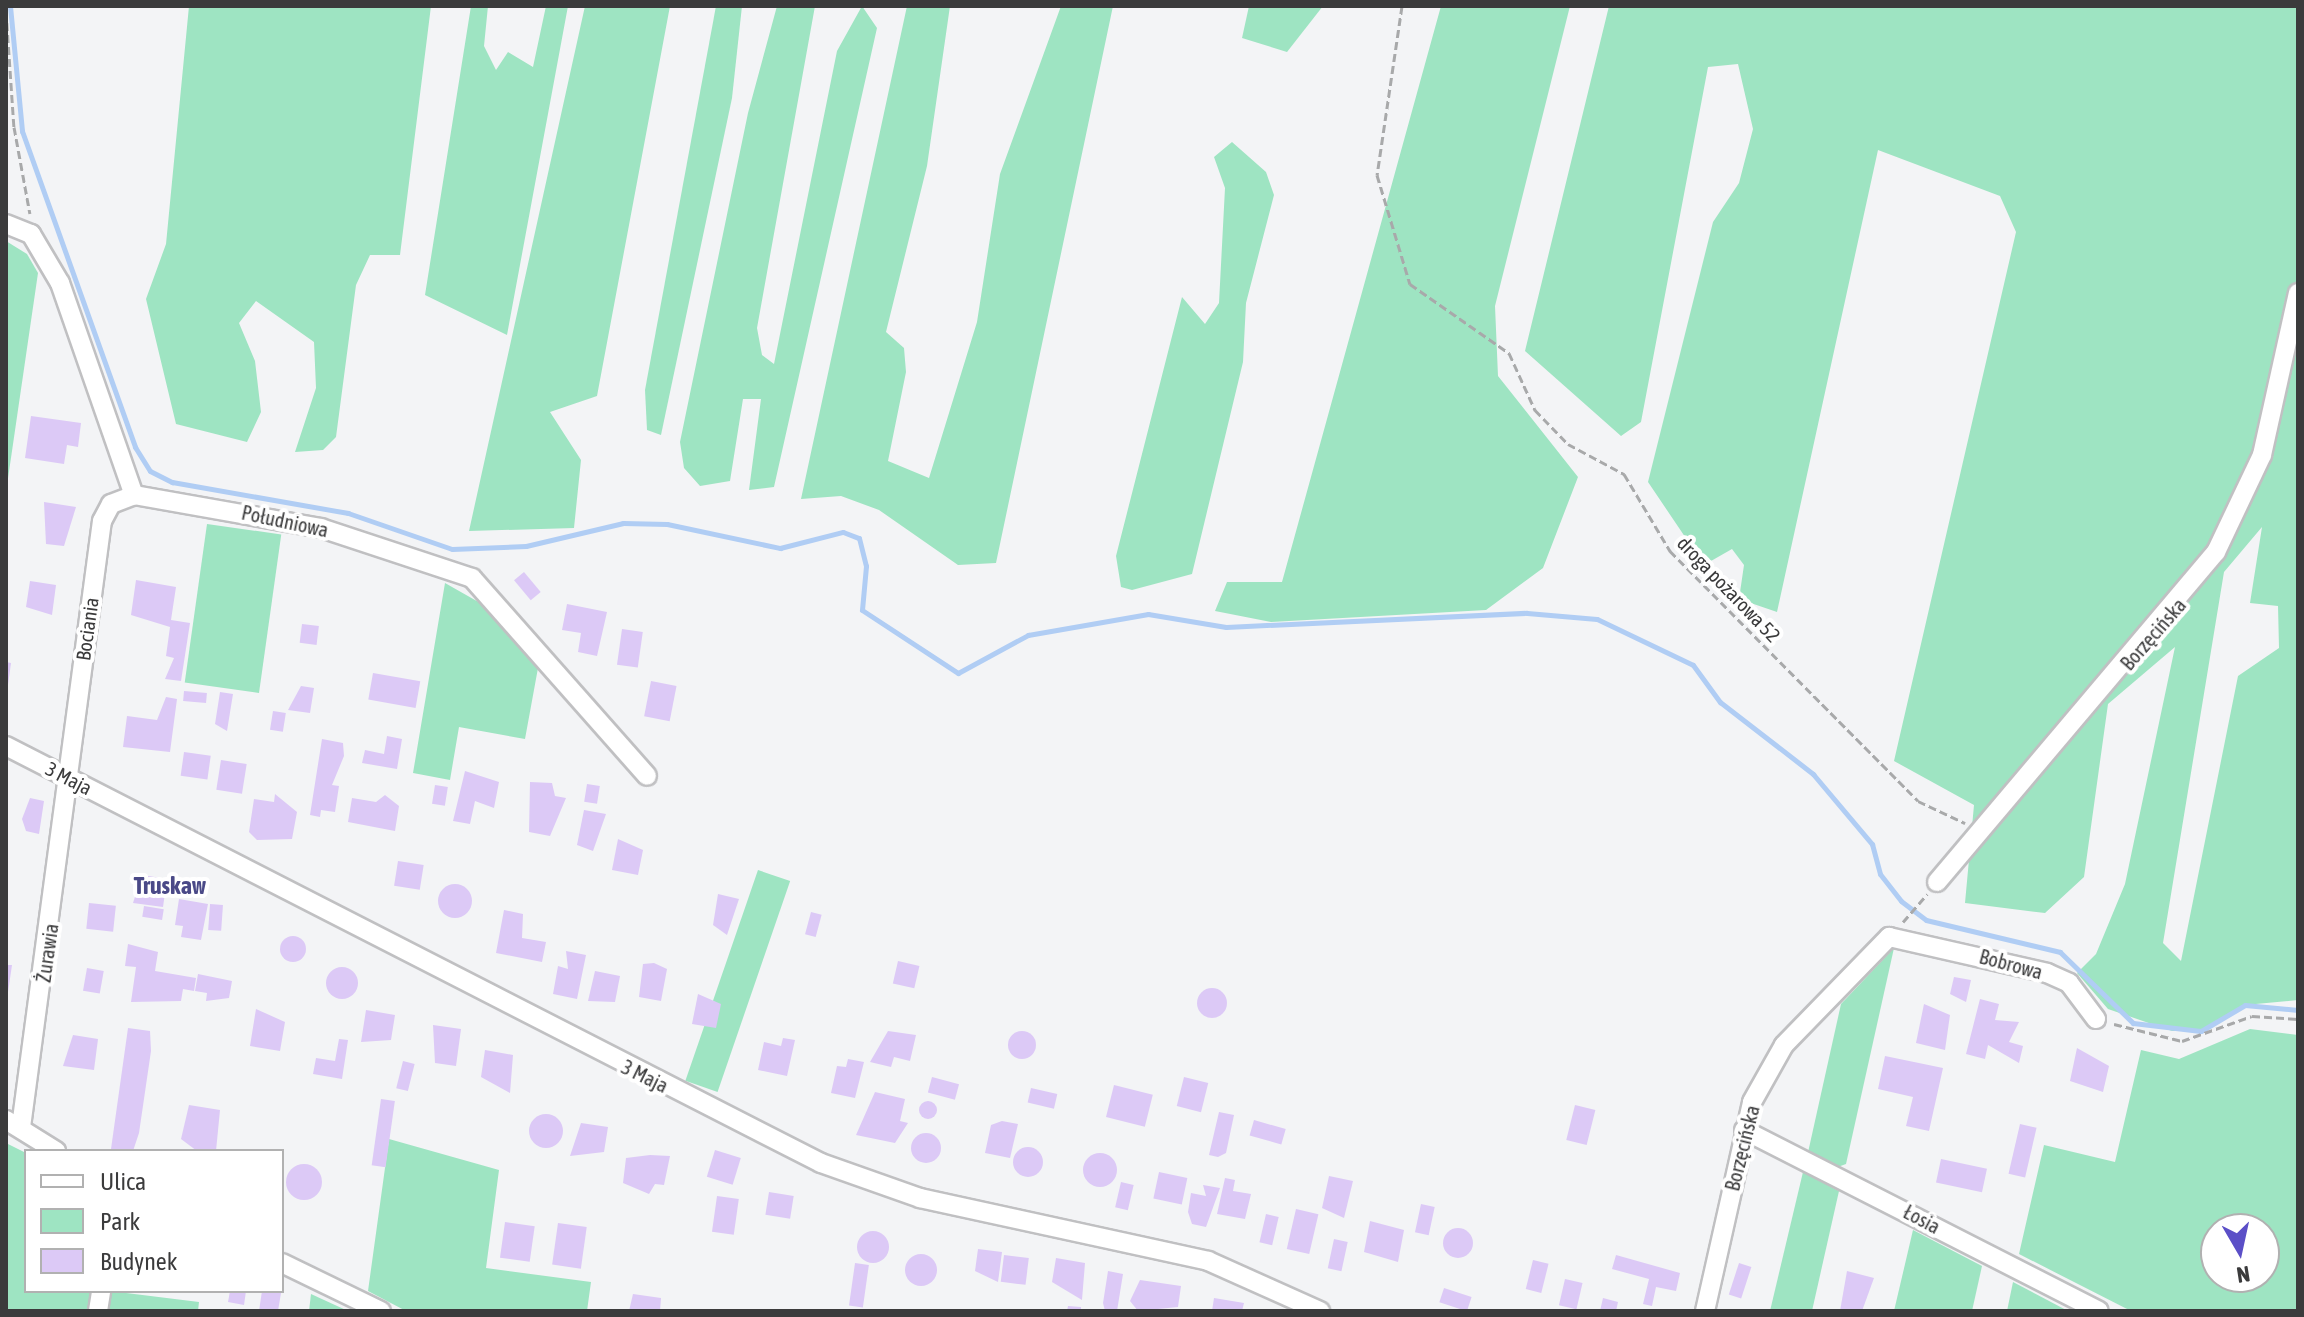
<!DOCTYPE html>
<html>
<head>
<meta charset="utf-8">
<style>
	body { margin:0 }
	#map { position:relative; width:2304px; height:1317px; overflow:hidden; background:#f3f4f6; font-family:"Asap Condensed",sans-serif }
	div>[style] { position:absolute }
	.green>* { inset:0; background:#9ee4c2; transform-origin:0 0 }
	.stream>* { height:5px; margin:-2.5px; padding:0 2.5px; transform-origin:2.5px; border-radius:2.5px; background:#b0cdf4 }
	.building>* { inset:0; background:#dcc9f6; transform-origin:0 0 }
	.round { border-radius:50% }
	.path>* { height:3px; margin-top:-1.5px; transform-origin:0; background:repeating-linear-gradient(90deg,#a8a9aa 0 8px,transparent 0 12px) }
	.roads { filter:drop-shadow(2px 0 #c0c0c2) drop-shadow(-2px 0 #c0c0c2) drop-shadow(0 2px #c0c0c2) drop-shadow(0 -2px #c0c0c2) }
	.minor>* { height:18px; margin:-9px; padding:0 9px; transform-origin:9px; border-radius:9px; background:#fff }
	span { translate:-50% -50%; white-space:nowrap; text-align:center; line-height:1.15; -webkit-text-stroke:8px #fff; paint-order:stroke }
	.street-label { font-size:20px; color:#3b3b3c }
	.quarter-label { font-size:24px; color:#4a4987; font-weight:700 }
	.frame { position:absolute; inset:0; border:8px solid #3b3b3c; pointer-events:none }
	.legend { position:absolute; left:24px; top:1149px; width:260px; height:144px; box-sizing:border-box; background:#fff; border:2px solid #b1b1b1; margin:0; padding:10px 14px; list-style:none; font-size:24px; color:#3b3b3c }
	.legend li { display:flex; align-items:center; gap:16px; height:40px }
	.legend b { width:40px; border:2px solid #b1b1b1 }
	.north { position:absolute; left:2200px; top:1213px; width:80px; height:80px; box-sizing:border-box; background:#fff; border:2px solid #b1b1b1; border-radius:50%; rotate:171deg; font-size:22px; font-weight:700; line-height:32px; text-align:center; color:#3b3b3c }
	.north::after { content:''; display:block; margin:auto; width:28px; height:36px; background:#5b4fc7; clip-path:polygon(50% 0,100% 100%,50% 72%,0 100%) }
</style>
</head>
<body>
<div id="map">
	<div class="green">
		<div style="clip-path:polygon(189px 6px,431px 6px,400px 255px,370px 255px,356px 285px,336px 437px,323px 450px,295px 452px,316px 388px,314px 342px,256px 301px,239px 323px,255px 361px,261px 412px,247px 442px,176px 424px,146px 299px,166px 244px)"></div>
		<div style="clip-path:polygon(471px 6px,488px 6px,484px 46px,496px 70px,508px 52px,533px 67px,546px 6px,568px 6px,507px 335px,425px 295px)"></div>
		<div style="clip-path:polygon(585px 6px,670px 6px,597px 396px,550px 412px,581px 460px,574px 528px,469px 531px)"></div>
		<div style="clip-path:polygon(716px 6px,742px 6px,732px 98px,661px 435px,647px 430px,645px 390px)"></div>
		<div style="clip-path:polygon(777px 6px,815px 6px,757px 328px,762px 355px,774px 364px,837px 51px,862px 6px,877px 28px,774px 487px,749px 490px,761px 399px,743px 399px,730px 481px,700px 486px,684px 468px,680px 442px,748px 113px)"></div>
		<div style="clip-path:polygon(907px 6px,950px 6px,927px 166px,886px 332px,904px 348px,906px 372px,888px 461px,929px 478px,977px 322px,1000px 174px,1061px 6px,1113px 6px,996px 563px,958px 565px,879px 510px,841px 496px,801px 499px)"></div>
		<div style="clip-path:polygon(1249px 6px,1323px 6px,1287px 52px,1242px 38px)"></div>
		<div style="clip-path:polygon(1441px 6px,1570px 6px,1495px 306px,1498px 376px,1578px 477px,1543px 568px,1486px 610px,1271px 622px,1215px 611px,1227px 582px,1282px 582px)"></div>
		<div style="clip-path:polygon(evenodd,1609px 6px,2298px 6px,2298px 1000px,2245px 1005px,2201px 1031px,2172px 1031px,2108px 1009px,2077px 973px,2096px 954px,2125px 884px,2175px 647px,2108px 704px,2084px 877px,2045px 913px,1965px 903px,1974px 805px,1894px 761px,2016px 232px,2000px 196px,1878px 150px,1777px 612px,1739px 599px,1744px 565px,1732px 549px,1704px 565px,1648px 482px,1713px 222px,1739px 183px,1753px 129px,1738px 64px,1708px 67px,1641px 422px,1621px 436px,1525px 351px,1609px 6px,2262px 527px,2250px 603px,2278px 606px,2279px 648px,2238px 676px,2181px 961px,2163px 943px,2224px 572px,2262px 527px)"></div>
		<div style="clip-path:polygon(1232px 142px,1266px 172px,1274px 195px,1246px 303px,1243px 362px,1192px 574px,1132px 590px,1121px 587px,1116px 556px,1182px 297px,1205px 324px,1219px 303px,1225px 188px,1214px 157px)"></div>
		<div style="clip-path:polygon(6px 241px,27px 254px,38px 273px,6px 492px)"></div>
		<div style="left:207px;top:524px;width:75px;height:160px;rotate:8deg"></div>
		<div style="clip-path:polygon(445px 583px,482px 604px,538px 668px,525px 739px,459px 727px,450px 780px,413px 773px)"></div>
		<div style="left:758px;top:870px;width:34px;height:223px;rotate:19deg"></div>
		<div style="clip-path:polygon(1894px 948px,1846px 1164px,1835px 1168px,1807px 1157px,1841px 1004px)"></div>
		<div style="clip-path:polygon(evenodd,2250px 1029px,2298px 1035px,2298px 1311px,2131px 1311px,2019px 1254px,2044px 1145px,2115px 1162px,2141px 1050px,2179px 1059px,2250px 1029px,2216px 1229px,2264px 1229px,2264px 1277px,2216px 1277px,2216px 1229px)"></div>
		<div style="clip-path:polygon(389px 1139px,499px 1170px,486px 1268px,591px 1282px,587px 1311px,406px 1311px,368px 1291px)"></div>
		<div style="clip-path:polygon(6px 1143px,26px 1153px,26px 1291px,94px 1291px,91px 1311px,6px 1311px)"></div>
		<div style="clip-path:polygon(1803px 1172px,1839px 1191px,1812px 1311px,1770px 1311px)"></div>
		<div style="clip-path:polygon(1913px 1230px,1982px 1266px,1972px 1311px,1894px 1311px)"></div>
		<div style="clip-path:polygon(2013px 1282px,2068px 1311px,2007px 1311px)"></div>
		<div style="clip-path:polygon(110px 1291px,199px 1302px,198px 1311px,107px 1311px)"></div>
		<div style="clip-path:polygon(311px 1294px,348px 1311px,309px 1311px)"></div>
	</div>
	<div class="stream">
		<div style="left:10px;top:6px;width:126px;rotate:84.5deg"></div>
		<div style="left:22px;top:131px;width:336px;rotate:70.3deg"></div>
		<div style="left:135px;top:447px;width:28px;rotate:58deg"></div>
		<div style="left:150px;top:471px;width:25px;rotate:27deg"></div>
		<div style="left:172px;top:482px;width:179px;rotate:10deg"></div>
		<div style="left:348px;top:513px;width:110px;rotate:19.1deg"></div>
		<div style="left:452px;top:549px;width:74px;rotate:-2.3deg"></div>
		<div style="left:526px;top:546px;width:100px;rotate:-13.3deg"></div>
		<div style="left:623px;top:523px;width:44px;rotate:1.3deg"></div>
		<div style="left:667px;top:524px;width:116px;rotate:12deg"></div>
		<div style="left:780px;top:548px;width:65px;rotate:-14.3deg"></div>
		<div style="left:843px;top:532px;width:17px;rotate:21deg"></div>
		<div style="left:859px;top:538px;width:29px;rotate:76deg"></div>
		<div style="left:866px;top:566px;width:44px;rotate:95.2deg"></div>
		<div style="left:862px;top:610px;width:115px;rotate:33.3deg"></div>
		<div style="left:958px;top:673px;width:80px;rotate:-28.5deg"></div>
		<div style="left:1028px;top:635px;width:122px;rotate:-9.9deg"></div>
		<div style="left:1148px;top:614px;width:79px;rotate:9.5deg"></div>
		<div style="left:1226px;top:627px;width:301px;rotate:-2.7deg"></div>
		<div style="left:1527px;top:613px;width:70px;rotate:4.9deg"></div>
		<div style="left:1597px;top:619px;width:106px;rotate:25.6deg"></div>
		<div style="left:1693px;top:665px;width:46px;rotate:53.9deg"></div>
		<div style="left:1720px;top:702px;width:118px;rotate:37.7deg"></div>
		<div style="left:1813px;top:774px;width:92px;rotate:49.9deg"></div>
		<div style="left:1872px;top:844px;width:31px;rotate:75deg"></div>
		<div style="left:1880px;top:874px;width:34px;rotate:52deg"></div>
		<div style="left:1901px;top:901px;width:31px;rotate:37deg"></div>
		<div style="left:1926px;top:920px;width:138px;rotate:13.4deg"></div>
		<div style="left:2060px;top:952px;width:102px;rotate:44.2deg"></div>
		<div style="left:2133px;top:1023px;width:68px;rotate:6.7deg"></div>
		<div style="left:2201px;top:1031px;width:51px;rotate:-30.6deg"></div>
		<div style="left:2245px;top:1005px;width:53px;rotate:5.4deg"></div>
	</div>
	<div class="building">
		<div style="clip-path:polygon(31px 416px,81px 423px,78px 447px,67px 445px,64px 464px,25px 458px)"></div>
		<div style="clip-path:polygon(44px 502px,76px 507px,64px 546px,46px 544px)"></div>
		<div style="left:524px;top:572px;width:26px;height:13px;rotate:50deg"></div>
		<div style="clip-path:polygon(136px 580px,176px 587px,171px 620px,190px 623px,181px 681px,165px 679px,174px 658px,166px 656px,170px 627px,131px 615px)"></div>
		<div style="clip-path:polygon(30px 581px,56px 585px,52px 615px,26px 607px)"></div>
		<div style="clip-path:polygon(567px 604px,607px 612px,597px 656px,578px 652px,581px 633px,562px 630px)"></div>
		<div style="left:302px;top:624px;width:17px;height:19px;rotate:7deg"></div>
		<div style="left:622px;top:629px;width:21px;height:36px;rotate:8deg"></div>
		<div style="clip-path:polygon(6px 662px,11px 663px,8px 685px,6px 684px)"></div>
		<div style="left:373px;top:673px;width:48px;height:27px;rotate:10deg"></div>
		<div style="left:651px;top:681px;width:26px;height:36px;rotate:11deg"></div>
		<div style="clip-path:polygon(301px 686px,314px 688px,310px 713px,288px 710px)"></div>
		<div style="left:184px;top:691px;width:23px;height:10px;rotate:5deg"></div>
		<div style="clip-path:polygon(220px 692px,233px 694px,227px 731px,215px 724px)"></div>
		<div style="clip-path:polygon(166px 697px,177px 699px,170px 752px,123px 747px,127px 716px,157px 720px)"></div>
		<div style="left:273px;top:711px;width:13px;height:19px;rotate:9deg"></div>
		<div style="clip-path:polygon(387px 736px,402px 739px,397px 769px,362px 763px,365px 750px,384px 754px)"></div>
		<div style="clip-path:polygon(322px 739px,343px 743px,344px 756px,332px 785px,339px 786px,335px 812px,321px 810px,320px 817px,310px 815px)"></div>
		<div style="left:184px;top:752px;width:27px;height:24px;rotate:8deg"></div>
		<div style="left:221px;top:760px;width:26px;height:30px;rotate:9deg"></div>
		<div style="clip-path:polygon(465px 771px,499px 782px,494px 808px,475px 801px,470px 824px,453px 821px)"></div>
		<div style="clip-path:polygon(530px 782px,552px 783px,555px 796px,566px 798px,550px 836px,529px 832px)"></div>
		<div style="left:587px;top:784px;width:13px;height:18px;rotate:9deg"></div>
		<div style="left:435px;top:785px;width:13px;height:19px;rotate:9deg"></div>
		<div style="clip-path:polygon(275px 794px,297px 812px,292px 839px,257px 840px,249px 832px,254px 799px,274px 802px)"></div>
		<div style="clip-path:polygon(385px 795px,399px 806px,395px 831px,348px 822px,352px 798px,376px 802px)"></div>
		<div style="clip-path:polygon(30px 798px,44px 801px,39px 834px,26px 831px,22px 819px)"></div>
		<div style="clip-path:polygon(584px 810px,606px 814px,593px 851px,577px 845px)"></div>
		<div style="clip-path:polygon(618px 839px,643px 850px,638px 875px,612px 870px)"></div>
		<div style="left:398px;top:861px;width:26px;height:25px;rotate:9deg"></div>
		<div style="clip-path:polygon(142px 875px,167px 879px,163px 907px,133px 903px)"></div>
		<div class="round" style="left:438px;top:884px;width:34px;height:34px"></div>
		<div style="clip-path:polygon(718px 894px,739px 899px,727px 935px,713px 925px)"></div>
		<div style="clip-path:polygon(179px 899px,208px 904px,201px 940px,181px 937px,183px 926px,175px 925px)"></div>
		<div style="left:89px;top:903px;width:27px;height:26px;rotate:6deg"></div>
		<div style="left:210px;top:904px;width:13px;height:26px;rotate:4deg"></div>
		<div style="left:144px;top:906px;width:20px;height:11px;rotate:9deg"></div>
		<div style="clip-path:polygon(504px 910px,523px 914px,522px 938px,546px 942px,542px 962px,496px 953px)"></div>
		<div style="left:811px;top:912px;width:11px;height:23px;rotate:15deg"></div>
		<div class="round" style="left:280px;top:936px;width:26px;height:26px"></div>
		<div style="clip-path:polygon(128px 944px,158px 952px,155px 971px,196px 978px,194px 991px,183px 989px,181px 1001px,131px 1002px,136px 967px,125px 966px)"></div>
		<div style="clip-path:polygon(566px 951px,586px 955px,577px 999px,553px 994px,558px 966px,568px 969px)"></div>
		<div style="left:898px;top:961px;width:22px;height:23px;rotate:13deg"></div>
		<div style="clip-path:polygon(654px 963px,667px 969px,661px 1001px,639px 997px,643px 964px)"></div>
		<div style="clip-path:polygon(6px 965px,12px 965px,8px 992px,6px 992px)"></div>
		<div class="round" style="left:326px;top:967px;width:32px;height:32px"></div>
		<div style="left:87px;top:968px;width:17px;height:23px;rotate:10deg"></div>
		<div style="clip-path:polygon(595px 971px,620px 976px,615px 1002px,588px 1001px)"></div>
		<div style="clip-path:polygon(198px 974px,232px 981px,229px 998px,206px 1001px,207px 993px,195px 991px)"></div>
		<div style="clip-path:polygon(1954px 977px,1971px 980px,1966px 1002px,1950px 994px)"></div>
		<div class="round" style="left:1197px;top:988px;width:30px;height:30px"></div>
		<div style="clip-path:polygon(698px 994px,721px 1004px,716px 1028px,692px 1024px)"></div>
		<div style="clip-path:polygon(1980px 999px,1999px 1004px,1995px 1020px,2019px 1022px,2009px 1042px,2023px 1046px,2019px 1063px,1988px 1045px,1985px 1059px,1966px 1054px)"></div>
		<div style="clip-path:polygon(1924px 1004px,1950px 1015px,1945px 1050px,1916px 1043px)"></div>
		<div style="clip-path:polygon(256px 1009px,285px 1022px,280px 1051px,250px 1046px)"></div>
		<div style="clip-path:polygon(366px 1010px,395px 1015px,391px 1040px,361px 1042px)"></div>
		<div style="clip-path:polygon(433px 1025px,461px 1029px,456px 1066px,435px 1063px)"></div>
		<div style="clip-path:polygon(128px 1028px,150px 1031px,151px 1051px,139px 1133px,133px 1151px,123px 1151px,111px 1149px)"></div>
		<div style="clip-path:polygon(888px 1031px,916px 1035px,910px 1061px,894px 1057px,891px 1067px,870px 1062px)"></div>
		<div class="round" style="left:1008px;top:1031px;width:28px;height:28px"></div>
		<div style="clip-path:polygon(73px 1035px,98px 1039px,94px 1070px,63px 1066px)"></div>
		<div style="clip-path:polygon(783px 1038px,795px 1040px,787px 1076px,758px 1070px,764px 1042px,781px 1046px)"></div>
		<div style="clip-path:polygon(339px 1039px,348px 1040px,342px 1079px,313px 1074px,316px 1058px,335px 1061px)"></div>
		<div style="clip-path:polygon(2077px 1048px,2109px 1066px,2103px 1092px,2070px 1081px)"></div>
		<div style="clip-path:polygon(485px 1050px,513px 1055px,510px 1093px,481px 1077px)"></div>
		<div style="clip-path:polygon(1885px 1056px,1943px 1068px,1929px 1131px,1906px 1126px,1913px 1097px,1878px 1089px)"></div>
		<div style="clip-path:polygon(848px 1059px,864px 1062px,855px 1098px,831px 1093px,837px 1066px,846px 1067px)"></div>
		<div style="left:403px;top:1061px;width:12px;height:28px;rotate:14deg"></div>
		<div style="left:932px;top:1077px;width:28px;height:16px;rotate:15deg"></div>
		<div style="left:1184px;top:1077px;width:25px;height:30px;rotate:14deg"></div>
		<div style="left:1114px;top:1085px;width:40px;height:33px;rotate:14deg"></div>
		<div style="left:1031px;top:1088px;width:27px;height:15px;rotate:13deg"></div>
		<div style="clip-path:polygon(875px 1092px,905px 1099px,900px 1121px,908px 1123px,895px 1143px,856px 1135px)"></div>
		<div style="left:381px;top:1099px;width:14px;height:67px;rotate:8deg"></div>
		<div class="round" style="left:919px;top:1101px;width:18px;height:18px"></div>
		<div style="clip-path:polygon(189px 1105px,220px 1110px,216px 1151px,197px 1151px,181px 1139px)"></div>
		<div style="left:1575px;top:1105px;width:21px;height:36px;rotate:14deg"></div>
		<div style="clip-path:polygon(1219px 1112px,1234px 1115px,1226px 1153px,1218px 1157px,1209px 1155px)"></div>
		<div class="round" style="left:529px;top:1114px;width:34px;height:34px"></div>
		<div style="left:1254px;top:1120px;width:33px;height:16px;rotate:16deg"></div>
		<div style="clip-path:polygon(1002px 1121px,1018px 1124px,1010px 1158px,985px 1153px,991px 1125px)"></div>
		<div style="clip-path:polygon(581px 1123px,608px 1127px,604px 1152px,570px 1156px)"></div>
		<div style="left:2020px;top:1124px;width:17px;height:51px;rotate:13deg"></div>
		<div class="round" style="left:911px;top:1133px;width:30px;height:30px"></div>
		<div class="round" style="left:1013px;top:1147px;width:30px;height:30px"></div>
		<div style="left:715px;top:1150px;width:27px;height:28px;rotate:17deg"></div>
		<div class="round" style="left:1083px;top:1153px;width:34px;height:34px"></div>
		<div style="clip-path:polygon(650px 1155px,670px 1156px,664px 1185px,655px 1184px,649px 1194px,623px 1183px,626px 1158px)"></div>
		<div style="left:1941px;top:1159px;width:47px;height:24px;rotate:12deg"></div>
		<div class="round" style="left:286px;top:1164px;width:36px;height:36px"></div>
		<div style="left:1159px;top:1172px;width:29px;height:27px;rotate:12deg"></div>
		<div style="clip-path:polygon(1329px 1176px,1353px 1181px,1344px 1218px,1322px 1208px)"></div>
		<div style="clip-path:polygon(1225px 1178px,1235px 1180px,1233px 1191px,1251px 1194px,1245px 1219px,1217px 1214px)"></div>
		<div style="left:1121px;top:1182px;width:13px;height:26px;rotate:13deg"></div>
		<div style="clip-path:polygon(1203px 1185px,1220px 1188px,1206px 1227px,1192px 1224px,1188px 1212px,1191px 1193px,1206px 1196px)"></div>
		<div style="left:769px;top:1192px;width:25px;height:23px;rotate:9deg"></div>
		<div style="left:717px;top:1196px;width:22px;height:36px;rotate:8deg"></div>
		<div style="left:1421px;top:1204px;width:14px;height:29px;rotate:12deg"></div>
		<div style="left:1296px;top:1209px;width:23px;height:41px;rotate:13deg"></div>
		<div style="left:1266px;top:1214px;width:13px;height:29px;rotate:13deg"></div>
		<div style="clip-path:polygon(1370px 1221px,1404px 1230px,1398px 1262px,1364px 1252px)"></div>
		<div style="left:505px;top:1222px;width:30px;height:36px;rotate:8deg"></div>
		<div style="left:558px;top:1223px;width:29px;height:42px;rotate:8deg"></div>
		<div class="round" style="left:1443px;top:1228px;width:30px;height:30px"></div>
		<div class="round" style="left:857px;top:1231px;width:32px;height:32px"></div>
		<div style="left:1334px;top:1239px;width:14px;height:30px;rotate:12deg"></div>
		<div style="clip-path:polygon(978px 1249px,1002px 1252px,998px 1282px,975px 1271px)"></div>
		<div class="round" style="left:905px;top:1254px;width:32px;height:32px"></div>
		<div style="left:1004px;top:1255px;width:25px;height:27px;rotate:7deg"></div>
		<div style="clip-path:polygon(1616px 1255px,1680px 1273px,1676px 1291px,1656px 1287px,1652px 1306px,1643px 1304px,1649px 1279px,1612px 1269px)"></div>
		<div style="clip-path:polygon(1056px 1258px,1085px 1263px,1082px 1300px,1052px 1282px)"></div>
		<div style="left:1533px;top:1260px;width:16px;height:30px;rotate:14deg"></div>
		<div style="left:855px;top:1263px;width:14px;height:43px;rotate:8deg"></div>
		<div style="left:1739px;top:1263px;width:13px;height:33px;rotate:18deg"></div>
		<div style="clip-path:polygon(1108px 1271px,1123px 1274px,1117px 1311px,1105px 1311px,1103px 1303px)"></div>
		<div style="clip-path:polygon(1847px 1271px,1874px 1278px,1862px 1311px,1840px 1311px)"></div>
		<div style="left:1565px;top:1279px;width:18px;height:27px;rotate:13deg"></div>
		<div style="clip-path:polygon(1140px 1280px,1181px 1286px,1178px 1307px,1138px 1311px,1130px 1301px)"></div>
		<div style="left:1444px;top:1288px;width:29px;height:15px;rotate:18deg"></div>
		<div style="clip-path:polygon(230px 1291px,246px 1291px,244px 1305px,228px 1302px)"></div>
		<div style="clip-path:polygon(262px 1291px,281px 1293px,278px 1311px,259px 1311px)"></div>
		<div style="clip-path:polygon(633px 1294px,661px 1298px,660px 1311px,629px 1311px)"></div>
		<div style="clip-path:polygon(1214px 1298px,1244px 1303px,1242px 1311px,1212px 1311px)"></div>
		<div style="clip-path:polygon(1603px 1298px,1618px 1302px,1616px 1311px,1600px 1311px)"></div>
		<div style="clip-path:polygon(1068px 1306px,1081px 1307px,1081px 1311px,1067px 1311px)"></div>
	</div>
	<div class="path">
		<div style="left:1402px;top:6px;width:171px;rotate:98.4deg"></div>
		<div style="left:1377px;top:175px;width:114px;rotate:73.2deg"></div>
		<div style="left:1410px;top:284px;width:121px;rotate:34.9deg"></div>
		<div style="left:1509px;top:353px;width:63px;rotate:65.5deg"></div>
		<div style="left:1535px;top:410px;width:47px;rotate:45.9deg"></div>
		<div style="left:1568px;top:444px;width:64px;rotate:28.2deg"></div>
		<div style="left:1624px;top:474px;width:90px;rotate:59.1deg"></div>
		<div style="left:1670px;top:551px;width:352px;rotate:45.2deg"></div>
		<div style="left:1918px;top:801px;width:52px;rotate:25.1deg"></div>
		<div style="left:6px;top:11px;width:116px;rotate:86.1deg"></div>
		<div style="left:14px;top:127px;width:88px;rotate:79.6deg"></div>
		<div style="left:1903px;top:922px;width:37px;rotate:-49deg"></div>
		<div style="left:2114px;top:1024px;width:70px;rotate:14deg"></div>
		<div style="left:2182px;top:1041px;width:74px;rotate:-19.7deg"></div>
		<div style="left:2252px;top:1016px;width:46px;rotate:3.7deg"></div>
	</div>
	<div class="roads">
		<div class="minor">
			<div style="left:6px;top:224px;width:27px;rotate:22deg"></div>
			<div style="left:31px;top:234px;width:57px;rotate:59.4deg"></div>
			<div style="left:60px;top:283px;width:225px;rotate:70.8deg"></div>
			<div style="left:134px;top:495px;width:190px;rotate:10deg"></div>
			<div style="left:321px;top:528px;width:159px;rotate:18.3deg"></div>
			<div style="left:472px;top:578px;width:264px;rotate:48.5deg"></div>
			<div style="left:6px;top:746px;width:915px;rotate:27.1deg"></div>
			<div style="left:821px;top:1163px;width:105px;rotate:19.5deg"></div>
			<div style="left:920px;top:1198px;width:295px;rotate:12.3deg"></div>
			<div style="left:1208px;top:1261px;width:123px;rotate:24.1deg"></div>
			<div style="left:1937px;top:882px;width:432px;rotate:-49.8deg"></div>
			<div style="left:2216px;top:552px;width:107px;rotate:-64.6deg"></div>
			<div style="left:2262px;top:455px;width:166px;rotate:-77.5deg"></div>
			<div style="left:6px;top:1120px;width:59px;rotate:31.8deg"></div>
			<div style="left:21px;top:1127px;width:611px;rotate:-82.39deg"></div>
			<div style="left:102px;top:521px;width:19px;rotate:-62deg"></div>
			<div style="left:111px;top:504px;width:25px;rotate:-21deg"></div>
			<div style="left:1744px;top:1130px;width:398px;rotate:27deg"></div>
			<div style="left:282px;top:1263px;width:110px;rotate:25.9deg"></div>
			<div style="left:98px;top:1311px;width:20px;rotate:-81deg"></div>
			<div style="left:1705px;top:1311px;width:214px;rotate:-77.3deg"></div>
			<div style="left:1752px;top:1102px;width:65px;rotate:-60.7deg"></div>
			<div style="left:1784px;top:1045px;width:151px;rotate:-45.8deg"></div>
			<div style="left:1889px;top:937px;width:162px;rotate:12.8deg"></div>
			<div style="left:2047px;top:973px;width:24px;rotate:24deg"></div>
			<div style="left:2069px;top:983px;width:45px;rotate:53.1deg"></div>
		</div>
	</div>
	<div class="street-label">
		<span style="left:285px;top:521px;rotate:12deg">Południowa</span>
		<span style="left:1729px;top:589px;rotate:46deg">droga pożarowa 52</span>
		<span style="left:87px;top:629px;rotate:-82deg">Bociania</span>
		<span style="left:2153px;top:634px;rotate:-49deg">Borzęcińska</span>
		<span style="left:69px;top:778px;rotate:27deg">3 Maja</span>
		<span style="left:47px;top:953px;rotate:-82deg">Żurawia</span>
		<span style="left:2011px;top:964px;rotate:15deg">Bobrowa</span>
		<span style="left:645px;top:1076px;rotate:26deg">3 Maja</span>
		<span style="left:1742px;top:1148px;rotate:-76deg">Borzęcińska</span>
		<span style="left:1922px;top:1219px;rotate:28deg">Łosia</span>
	</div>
	<div class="quarter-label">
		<span style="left:170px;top:886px">Truskaw</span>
	</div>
	<div class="frame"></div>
	<ul class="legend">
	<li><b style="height:10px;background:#fff"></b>Ulica</li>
	<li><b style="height:22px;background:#9ee4c2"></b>Park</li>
	<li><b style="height:22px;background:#dcc9f6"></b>Budynek</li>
	</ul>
	<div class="north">N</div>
</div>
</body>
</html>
